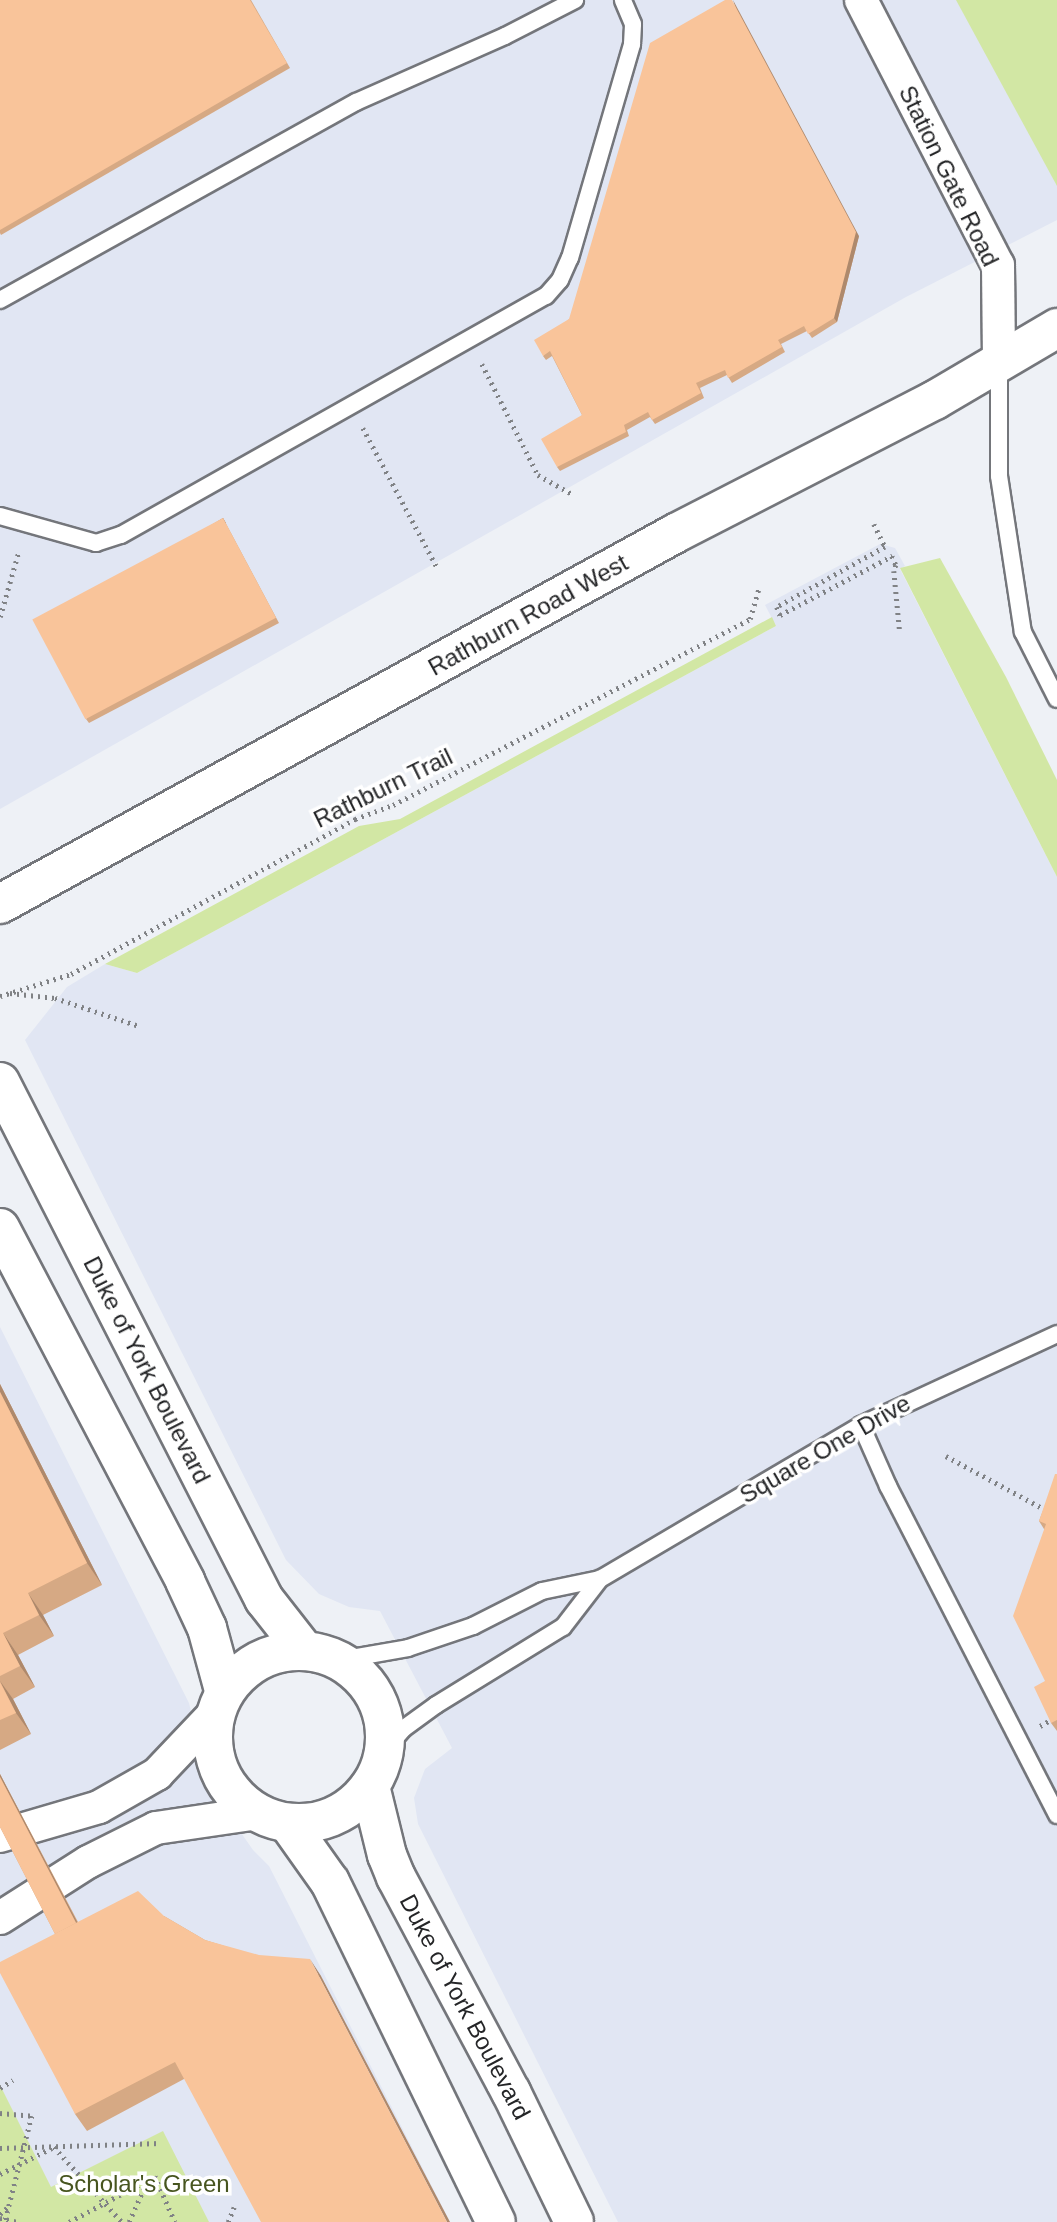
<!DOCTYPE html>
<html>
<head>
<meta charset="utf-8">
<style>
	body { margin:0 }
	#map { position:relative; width:1057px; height:2222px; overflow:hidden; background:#eef1f6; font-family:Helvetica,sans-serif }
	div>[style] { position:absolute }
	.built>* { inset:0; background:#e1e6f3 }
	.green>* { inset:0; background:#d2e7a4 }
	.path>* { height:4.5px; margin-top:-2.25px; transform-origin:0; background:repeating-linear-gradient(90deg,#808285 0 2px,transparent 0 7px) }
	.roads { filter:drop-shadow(2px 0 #74767b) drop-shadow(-2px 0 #74767b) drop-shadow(0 2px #74767b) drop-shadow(0 -2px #74767b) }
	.service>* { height:16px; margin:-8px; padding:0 8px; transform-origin:8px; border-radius:8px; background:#fff }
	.minor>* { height:32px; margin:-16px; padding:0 16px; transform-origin:16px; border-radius:16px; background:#fff }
	.tertiary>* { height:38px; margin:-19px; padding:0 19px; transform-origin:19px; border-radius:19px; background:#fff }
	.tertiary>.ring { margin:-19px; padding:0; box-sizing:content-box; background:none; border:38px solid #fff; border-radius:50% }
	.wall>* { inset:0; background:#d6a984 }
	.shaded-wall>* { inset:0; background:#ae896c; transform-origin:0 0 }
	.building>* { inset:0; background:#f9c49a; transform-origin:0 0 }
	span { translate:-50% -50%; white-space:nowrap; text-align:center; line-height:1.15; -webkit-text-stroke:7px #fff; paint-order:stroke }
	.street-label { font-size:24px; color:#242527 }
	.park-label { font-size:24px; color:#47551f }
</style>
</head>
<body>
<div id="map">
	<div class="built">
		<div style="clip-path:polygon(0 0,1057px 0,1057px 220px,906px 297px,0 809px)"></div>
		<div style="clip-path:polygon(880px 544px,895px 548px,905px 566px,900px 569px,1057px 877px,1057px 2222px,618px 2222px,418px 1824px,414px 1798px,425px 1769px,452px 1748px,380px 1611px,349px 1607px,319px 1594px,286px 1560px,25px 1040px,67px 987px,105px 964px,137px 973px,776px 626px,765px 605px)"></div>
		<div style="clip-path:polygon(0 1327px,189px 1703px,209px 1787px,253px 1850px,269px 1866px,450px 2222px,0 2222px)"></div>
	</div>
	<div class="green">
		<div style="clip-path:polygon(956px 0,1057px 0,1057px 186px)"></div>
		<div style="clip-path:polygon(940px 558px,1006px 677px,1057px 780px,1057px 877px,900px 568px)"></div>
		<div style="clip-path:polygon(772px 617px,776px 626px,137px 973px,105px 964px,359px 826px,400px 819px)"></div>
		<div style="clip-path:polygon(0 2085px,51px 2187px,163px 2131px,209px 2222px,0 2222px)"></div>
	</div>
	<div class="path">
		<div style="left:482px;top:364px;width:124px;rotate:63.2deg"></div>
		<div style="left:538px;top:475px;width:41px;rotate:29.1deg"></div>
		<div style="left:363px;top:428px;width:160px;rotate:62deg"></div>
		<div style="left:874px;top:524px;width:25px;rotate:64deg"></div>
		<div style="left:885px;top:547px;width:124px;rotate:150.9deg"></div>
		<div style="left:777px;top:607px;width:9px;rotate:69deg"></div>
		<div style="left:780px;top:615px;width:127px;rotate:-27.8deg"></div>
		<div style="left:892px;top:556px;width:10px;rotate:66deg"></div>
		<div style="left:896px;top:565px;width:6px;rotate:108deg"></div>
		<div style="left:894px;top:571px;width:62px;rotate:84.5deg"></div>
		<div style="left:0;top:617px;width:66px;rotate:-74.1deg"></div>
		<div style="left:10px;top:993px;width:45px;rotate:6.3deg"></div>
		<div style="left:55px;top:998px;width:89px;rotate:18.4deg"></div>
		<div style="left:0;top:996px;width:74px;rotate:-17.2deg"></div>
		<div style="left:71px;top:974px;width:324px;rotate:-28.6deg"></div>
		<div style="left:355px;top:819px;width:40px;rotate:-20.2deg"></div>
		<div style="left:393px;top:805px;width:403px;rotate:-27.5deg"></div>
		<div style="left:750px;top:619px;width:33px;rotate:-74deg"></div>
		<div style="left:946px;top:1456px;width:126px;rotate:28.4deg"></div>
		<div style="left:1040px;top:1726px;width:20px;rotate:-30deg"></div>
		<div style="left:0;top:2088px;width:15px;rotate:-32deg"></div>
		<div style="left:0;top:2113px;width:32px;rotate:5deg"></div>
		<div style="left:32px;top:2116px;width:109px;rotate:104.3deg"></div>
		<div style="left:0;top:2148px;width:161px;rotate:-1.8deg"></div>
		<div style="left:0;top:2174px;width:60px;rotate:-26.6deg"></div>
		<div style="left:54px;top:2147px;width:101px;rotate:47.8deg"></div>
		<div style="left:0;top:2214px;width:13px;rotate:-42deg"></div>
		<div style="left:0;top:2218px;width:18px;rotate:13deg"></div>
		<div style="left:69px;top:2222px;width:98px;rotate:-28.1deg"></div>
		<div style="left:155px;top:2176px;width:50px;rotate:66.5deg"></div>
		<div style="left:129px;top:2222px;width:47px;rotate:-66.2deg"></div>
		<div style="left:228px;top:2222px;width:16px;rotate:-68deg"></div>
	</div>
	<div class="roads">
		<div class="service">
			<div style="left:0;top:300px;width:407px;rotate:-29.1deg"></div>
			<div style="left:356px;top:102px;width:163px;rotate:-23.9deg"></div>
			<div style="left:505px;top:36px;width:79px;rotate:-27.2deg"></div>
			<div style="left:999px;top:365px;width:111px;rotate:90deg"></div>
			<div style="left:999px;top:476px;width:158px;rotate:81.3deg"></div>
			<div style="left:1023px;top:632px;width:75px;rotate:63.1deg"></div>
			<div style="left:0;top:516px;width:100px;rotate:15.7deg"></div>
			<div style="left:96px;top:543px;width:26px;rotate:-18deg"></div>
			<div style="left:121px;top:535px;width:488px;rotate:-29.4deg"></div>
			<div style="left:546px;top:296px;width:21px;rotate:-49deg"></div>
			<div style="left:560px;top:280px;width:24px;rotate:-66deg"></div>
			<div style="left:570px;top:258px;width:223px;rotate:-73.8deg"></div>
			<div style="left:632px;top:44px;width:20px;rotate:-87deg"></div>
			<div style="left:633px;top:24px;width:26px;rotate:-113deg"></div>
			<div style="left:861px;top:1425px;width:67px;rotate:66.1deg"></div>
			<div style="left:888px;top:1486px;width:370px;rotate:62.8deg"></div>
			<div style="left:340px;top:1660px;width:69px;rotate:-10deg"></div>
			<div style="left:408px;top:1648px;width:69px;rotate:-18.7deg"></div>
			<div style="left:473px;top:1626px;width:77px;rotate:-26.9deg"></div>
			<div style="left:542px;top:1591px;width:59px;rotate:-11.7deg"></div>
			<div style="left:600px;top:1579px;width:303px;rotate:-30.5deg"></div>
			<div style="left:861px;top:1425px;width:216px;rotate:-24.9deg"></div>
			<div style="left:385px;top:1750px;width:28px;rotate:-49deg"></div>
			<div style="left:403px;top:1729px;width:41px;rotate:-36deg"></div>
			<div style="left:436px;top:1705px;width:149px;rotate:-31.6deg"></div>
			<div style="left:563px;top:1627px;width:61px;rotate:-52.4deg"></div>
		</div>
		<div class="minor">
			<div style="left:861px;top:0;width:298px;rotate:62.7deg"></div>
			<div style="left:998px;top:265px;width:96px;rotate:89.4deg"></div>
			<div style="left:0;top:1836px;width:103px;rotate:-16.3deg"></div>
			<div style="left:99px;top:1807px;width:67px;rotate:-29.6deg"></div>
			<div style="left:157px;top:1774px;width:83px;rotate:-46.5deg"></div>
			<div style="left:0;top:1918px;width:104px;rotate:-32.5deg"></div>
			<div style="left:88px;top:1862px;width:76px;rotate:-26.6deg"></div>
			<div style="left:156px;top:1828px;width:102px;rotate:-8.4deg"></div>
		</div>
		<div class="tertiary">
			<div style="left:0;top:904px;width:771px;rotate:-28.76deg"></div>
			<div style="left:676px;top:533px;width:291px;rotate:-27.2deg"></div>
			<div style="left:935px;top:400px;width:142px;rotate:-30.5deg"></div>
			<div style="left:0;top:1082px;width:581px;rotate:62.95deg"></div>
			<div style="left:264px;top:1599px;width:65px;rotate:51.9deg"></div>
			<div style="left:0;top:1228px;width:399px;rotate:62.3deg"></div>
			<div style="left:185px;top:1581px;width:52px;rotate:64.9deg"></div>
			<div style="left:207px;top:1628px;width:64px;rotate:74.7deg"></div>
			<div class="ring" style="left:213px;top:1651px;width:134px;height:134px"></div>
			<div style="left:370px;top:1786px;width:71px;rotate:76.2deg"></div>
			<div style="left:387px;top:1855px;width:24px;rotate:68deg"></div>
			<div style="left:396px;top:1877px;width:244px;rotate:61.9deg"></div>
			<div style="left:511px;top:2092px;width:144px;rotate:64.1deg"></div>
			<div style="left:288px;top:1823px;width:72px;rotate:54.6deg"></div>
			<div style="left:330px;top:1882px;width:378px;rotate:64deg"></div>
		</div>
	</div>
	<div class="wall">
		<div style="clip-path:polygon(0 0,251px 0,290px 68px,1px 235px,0 233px)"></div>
		<div style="clip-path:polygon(859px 236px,837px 322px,812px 338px,807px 331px,781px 344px,785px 352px,732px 383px,727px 375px,700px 388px,704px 398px,655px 424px,650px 417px,627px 430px,629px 436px,560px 471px,557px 467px,582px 415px,552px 356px,546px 360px,543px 356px,569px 319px)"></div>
		<div style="clip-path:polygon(223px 518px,279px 623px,89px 723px,86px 719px)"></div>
		<div style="clip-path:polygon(0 1384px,102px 1585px,43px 1615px,54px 1636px,18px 1655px,35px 1687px,13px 1699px,31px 1734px,0 1750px)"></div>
		<div style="clip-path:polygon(1057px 1474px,1057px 1731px,1051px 1723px,1045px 1681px,1044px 1529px,1039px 1521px)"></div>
		<div style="clip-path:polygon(0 1774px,78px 1922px,164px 1916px,205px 1940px,321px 1976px,184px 2079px,87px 2131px,75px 2114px,55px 1934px,0 1827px)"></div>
	</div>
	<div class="shaded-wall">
		<div style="clip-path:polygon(733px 0,859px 236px,837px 322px,834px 318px)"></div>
		<div style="left:223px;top:518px;width:6px;height:113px;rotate:59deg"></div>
		<div style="clip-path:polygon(0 1384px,102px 1585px,87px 1563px,0 1392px)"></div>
		<div style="clip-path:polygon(28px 1593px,43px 1615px,54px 1636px,39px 1615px)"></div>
		<div style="clip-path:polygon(3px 1633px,18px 1655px,35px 1687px,20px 1666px)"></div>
		<div style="clip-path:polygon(0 1681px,13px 1699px,31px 1734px,16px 1713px)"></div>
		<div style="clip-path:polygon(0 1774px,87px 1941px,81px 1932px,0 1777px)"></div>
		<div style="clip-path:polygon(310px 1959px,321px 1976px,450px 2222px,447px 2222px)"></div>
	</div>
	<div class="building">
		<div style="clip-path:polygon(0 0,250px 0,287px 63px,0 230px)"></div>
		<div style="clip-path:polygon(725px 0,732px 0,856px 232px,834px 318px,808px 334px,804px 326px,778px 340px,782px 347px,728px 378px,725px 370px,696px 383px,701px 393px,652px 420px,648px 412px,624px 425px,626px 432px,557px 467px,541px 439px,582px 415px,550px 351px,543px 356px,534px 340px,569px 319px,650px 43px)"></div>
		<div style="left:223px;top:518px;width:113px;height:216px;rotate:62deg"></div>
		<div style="clip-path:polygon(0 1392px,87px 1563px,28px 1593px,39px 1615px,3px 1633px,20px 1666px,0 1676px)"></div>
		<div style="clip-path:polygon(1055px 1474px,1057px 1474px,1057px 1720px,1051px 1723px,1034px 1687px,1045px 1681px,1013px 1616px,1046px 1524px,1039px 1521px)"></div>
		<div style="clip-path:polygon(0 1682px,16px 1713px,0 1720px)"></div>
		<div style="clip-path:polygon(0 1777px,76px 1923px,55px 1934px,0 1827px)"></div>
		<div style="clip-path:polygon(138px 1891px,164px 1916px,205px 1940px,259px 1955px,310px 1959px,447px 2222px,261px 2222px,175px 2062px,75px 2114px,0 1973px,0 1962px)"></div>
	</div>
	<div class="street-label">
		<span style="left:949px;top:176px;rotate:64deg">Station Gate Road</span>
		<span style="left:528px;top:615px;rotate:-29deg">Rathburn Road West</span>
		<span style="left:383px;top:788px;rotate:-26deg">Rathburn Trail</span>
		<span style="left:147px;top:1370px;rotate:63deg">Duke of York Boulevard</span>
		<span style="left:825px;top:1449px;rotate:-30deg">Square One Drive</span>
		<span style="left:465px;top:2007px;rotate:62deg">Duke of York Boulevard</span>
	</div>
	<div class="park-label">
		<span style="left:144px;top:2184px">Scholar's Green</span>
	</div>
</div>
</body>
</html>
